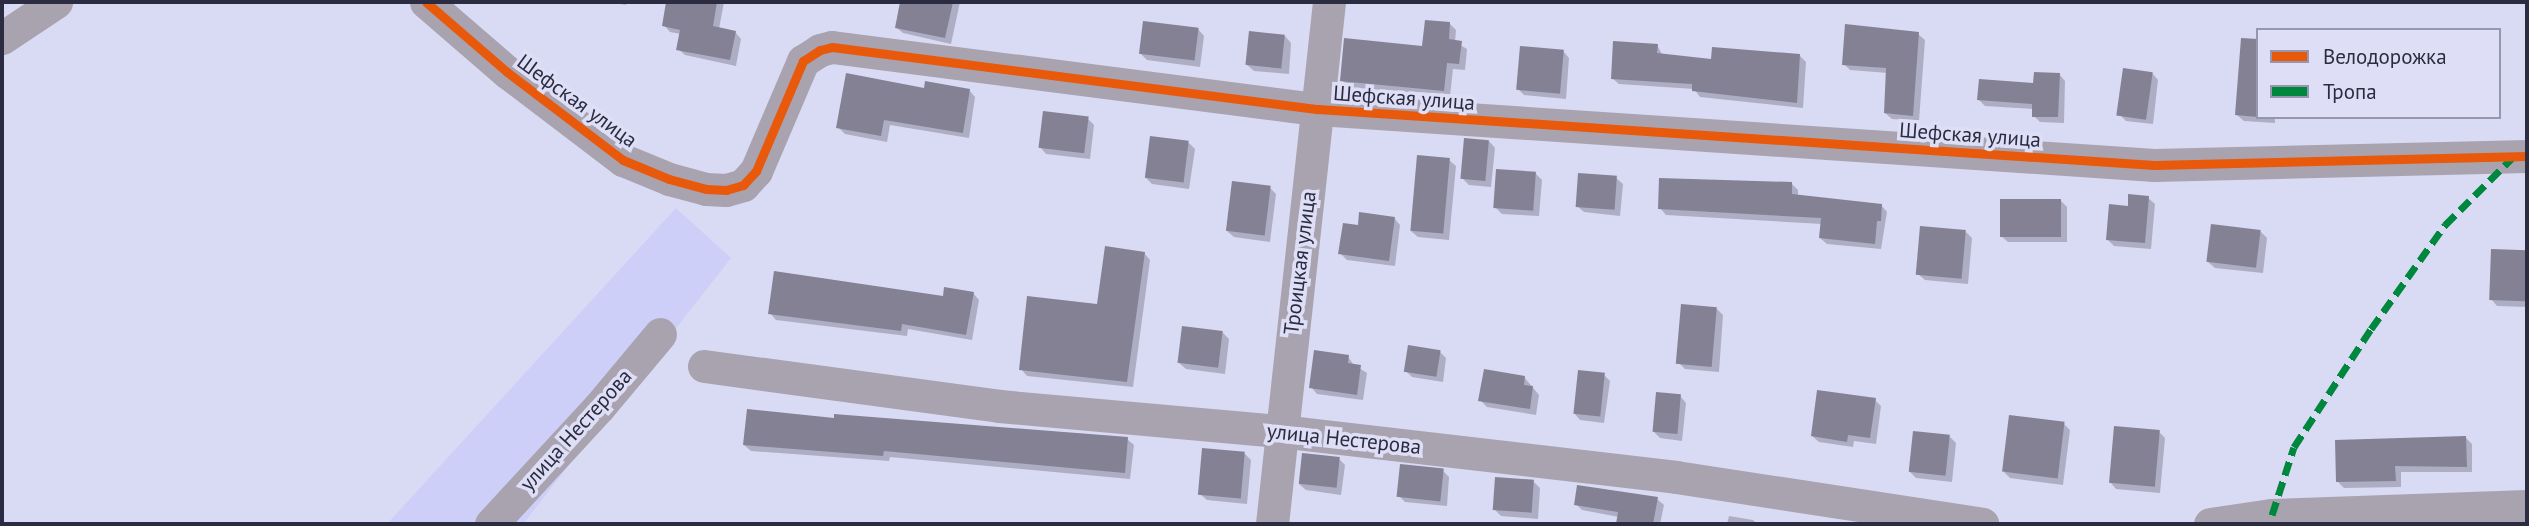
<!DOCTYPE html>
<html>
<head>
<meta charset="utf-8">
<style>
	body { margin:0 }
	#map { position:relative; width:2529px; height:526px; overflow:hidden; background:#d9daf4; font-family:"PT Sans",sans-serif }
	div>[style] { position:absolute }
	.built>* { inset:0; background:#cecff8 }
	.shadow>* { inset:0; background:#0003 }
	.building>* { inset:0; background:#848195; transform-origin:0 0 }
	.minor>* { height:33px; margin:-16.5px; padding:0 16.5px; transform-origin:16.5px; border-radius:16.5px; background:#a9a3b0 }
	.quiet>* { height:7px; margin-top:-3.5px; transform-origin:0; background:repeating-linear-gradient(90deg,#00873e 0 14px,transparent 0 21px) }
	.cycleway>* { height:9px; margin:-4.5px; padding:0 4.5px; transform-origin:4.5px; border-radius:4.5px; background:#e8590c }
	span { translate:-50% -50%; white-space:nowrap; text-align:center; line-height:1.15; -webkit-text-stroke:7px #dedff7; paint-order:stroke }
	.street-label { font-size:21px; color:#2b2b41 }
	.frame { position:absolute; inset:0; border:4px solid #2b2b41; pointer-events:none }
	.legend { position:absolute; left:2256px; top:28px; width:245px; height:91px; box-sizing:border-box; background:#dedff7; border:2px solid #9697ae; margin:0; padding:9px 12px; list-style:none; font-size:21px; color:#2b2b41 }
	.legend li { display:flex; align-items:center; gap:14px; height:35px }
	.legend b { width:35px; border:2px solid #9697ae }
</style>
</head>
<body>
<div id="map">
	<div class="built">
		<div style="clip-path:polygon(676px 208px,731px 258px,523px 524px,387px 524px)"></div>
	</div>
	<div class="shadow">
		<div style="clip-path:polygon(609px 2px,627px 2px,626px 5px)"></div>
		<div style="clip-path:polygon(668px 2px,724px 2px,719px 29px,735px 32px,741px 39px,736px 66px,685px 55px,678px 49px,681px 34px,670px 32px,664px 25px)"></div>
		<div style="clip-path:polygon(902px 2px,960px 2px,951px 44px,903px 33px,896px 27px)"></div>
		<div style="clip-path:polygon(1450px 24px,1456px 30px,1455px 42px,1467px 49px,1465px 70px,1453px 69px,1450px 96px,1348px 87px,1342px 80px,1423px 48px)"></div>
		<div style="clip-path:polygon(1198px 29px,1204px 36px,1200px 67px,1147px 60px,1141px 54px)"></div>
		<div style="clip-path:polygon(1918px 34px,1925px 40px,1919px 121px,1892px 119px,1885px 113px,1888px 73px,1850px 70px,1844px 64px)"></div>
		<div style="clip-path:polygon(1285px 36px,1291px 43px,1289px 74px,1254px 71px,1247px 65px)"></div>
		<div style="clip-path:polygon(1657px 45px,1663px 56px,1713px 61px,1799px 55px,1806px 62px,1803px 108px,1700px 97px,1694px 89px,1619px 84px,1612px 78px)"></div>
		<div style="clip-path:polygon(1563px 51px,1569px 58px,1566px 99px,1524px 95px,1518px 89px)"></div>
		<div style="clip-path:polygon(2258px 67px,2258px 117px,2275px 117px,2275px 123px,2244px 121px,2237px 115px)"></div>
		<div style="clip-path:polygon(2152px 73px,2158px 80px,2153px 124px,2126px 121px,2120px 115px)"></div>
		<div style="clip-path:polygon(2059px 74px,2065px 81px,2064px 123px,2040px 122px,2034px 116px,2034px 109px,1985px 106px,1979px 100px,2035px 85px)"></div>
		<div style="clip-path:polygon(926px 90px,969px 90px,975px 97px,969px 138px,890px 125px,887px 142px,845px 134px,838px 127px)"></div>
		<div style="clip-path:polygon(1088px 119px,1094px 125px,1090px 159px,1046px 154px,1040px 147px)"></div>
		<div style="clip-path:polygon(1489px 141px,1495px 148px,1491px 187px,1469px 185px,1462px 178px)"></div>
		<div style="clip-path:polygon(1189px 143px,1195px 149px,1189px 189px,1152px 184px,1146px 178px)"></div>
		<div style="clip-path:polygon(1449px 160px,1456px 166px,1449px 240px,1418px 237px,1411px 231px)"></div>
		<div style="clip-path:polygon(1535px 173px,1542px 180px,1539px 216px,1502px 214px,1496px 208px)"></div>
		<div style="clip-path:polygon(1616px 178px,1623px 184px,1620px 216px,1584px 212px,1577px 206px)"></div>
		<div style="clip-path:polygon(1792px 184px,1798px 190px,1798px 197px,1881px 205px,1887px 212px,1881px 249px,1827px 244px,1820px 238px,1822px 224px,1666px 215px,1660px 208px)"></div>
		<div style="clip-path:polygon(1270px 188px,1276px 194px,1270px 242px,1234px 237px,1227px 231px)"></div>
		<div style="clip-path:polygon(2148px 198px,2155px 204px,2151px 249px,2114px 246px,2107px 239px)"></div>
		<div style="clip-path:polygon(2061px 201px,2067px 207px,2067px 242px,2008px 242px,2001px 236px)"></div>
		<div style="clip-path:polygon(1394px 218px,1400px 225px,1395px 266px,1347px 260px,1340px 253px)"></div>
		<div style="clip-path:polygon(2260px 231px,2267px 238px,2263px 273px,2215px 268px,2208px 262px)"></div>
		<div style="clip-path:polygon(1966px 232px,1972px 238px,1968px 284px,1925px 280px,1918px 274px)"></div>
		<div style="clip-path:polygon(2492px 251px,2527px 252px,2527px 307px,2497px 306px,2491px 299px)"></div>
		<div style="clip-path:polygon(1144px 253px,1150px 260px,1133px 387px,1027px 376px,1021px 369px,1099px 306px)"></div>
		<div style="clip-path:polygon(973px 293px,979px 300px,972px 340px,908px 329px,907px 336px,776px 320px,770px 313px)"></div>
		<div style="clip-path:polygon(1717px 309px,1723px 315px,1719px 372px,1685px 369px,1679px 363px)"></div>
		<div style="clip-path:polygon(1222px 332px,1229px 339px,1225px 374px,1186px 369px,1179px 363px)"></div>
		<div style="clip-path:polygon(1440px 352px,1446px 358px,1443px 382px,1412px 377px,1406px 371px)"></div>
		<div style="clip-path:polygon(1348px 357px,1354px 365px,1367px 373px,1363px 400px,1317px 394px,1311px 387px)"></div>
		<div style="clip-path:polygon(1604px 375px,1610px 381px,1604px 423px,1580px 420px,1574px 413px)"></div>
		<div style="clip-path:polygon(1524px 377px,1539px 395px,1536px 415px,1487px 407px,1480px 400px)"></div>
		<div style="clip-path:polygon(1680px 396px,1686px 403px,1682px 441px,1660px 438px,1654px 432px)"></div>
		<div style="clip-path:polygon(1875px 400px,1881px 406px,1876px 444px,1854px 441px,1853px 447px,1819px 442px,1812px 436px)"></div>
		<div style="clip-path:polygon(835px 420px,1127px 439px,1134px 445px,1130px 479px,890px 457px,889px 461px,751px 451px,744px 445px)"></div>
		<div style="clip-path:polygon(2527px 420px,2527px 452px,2525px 421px)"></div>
		<div style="clip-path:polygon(2064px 424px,2070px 430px,2063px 485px,2010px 478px,2004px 472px)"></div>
		<div style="clip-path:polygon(2159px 432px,2165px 438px,2160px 493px,2116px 489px,2110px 482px)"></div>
		<div style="clip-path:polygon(1950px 437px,1956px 443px,1952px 482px,1916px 478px,1910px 472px)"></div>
		<div style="clip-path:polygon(2466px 438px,2472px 444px,2472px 472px,2401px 472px,2401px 487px,2344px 488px,2338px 482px)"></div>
		<div style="clip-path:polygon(1245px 454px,1251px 460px,1247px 504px,1207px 500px,1200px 494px)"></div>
		<div style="clip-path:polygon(1339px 459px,1345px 465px,1341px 495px,1306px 490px,1299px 484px)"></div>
		<div style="clip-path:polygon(1443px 471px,1449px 477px,1447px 506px,1405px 502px,1399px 496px)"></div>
		<div style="clip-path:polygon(1534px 482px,1540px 488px,1538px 519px,1501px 516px,1494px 509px)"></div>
		<div style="clip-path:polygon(1657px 499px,1664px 505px,1660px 524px,1617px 524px,1619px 517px,1582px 510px,1576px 504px)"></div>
		<div style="clip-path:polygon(1729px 516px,1753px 520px,1757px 524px,1727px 524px)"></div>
	</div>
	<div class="building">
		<div style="clip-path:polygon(666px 2px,717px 2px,713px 26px,736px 31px,730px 60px,676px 50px,680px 30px,662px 26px)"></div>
		<div style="clip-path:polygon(900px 2px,953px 2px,945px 38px,895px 28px)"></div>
		<div style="clip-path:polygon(1425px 20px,1450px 22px,1449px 39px,1462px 41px,1459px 64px,1447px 63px,1444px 91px,1340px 81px,1344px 38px,1422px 46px)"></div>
		<div style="left:1143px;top:21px;width:56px;height:33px;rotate:7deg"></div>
		<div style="clip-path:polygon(1845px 24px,1919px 32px,1913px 116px,1884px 113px,1886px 68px,1842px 65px)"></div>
		<div style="left:1249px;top:31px;width:36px;height:34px;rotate:6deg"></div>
		<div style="clip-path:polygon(2241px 38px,2258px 39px,2258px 117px,2235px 115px)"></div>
		<div style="clip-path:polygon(1613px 41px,1658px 44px,1657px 53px,1711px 59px,1712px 47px,1800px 54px,1797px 103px,1692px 91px,1692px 84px,1611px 79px)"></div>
		<div style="left:1520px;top:46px;width:44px;height:44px;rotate:5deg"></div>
		<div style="left:2123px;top:68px;width:30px;height:48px;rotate:8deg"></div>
		<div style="clip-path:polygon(2034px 72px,2060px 73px,2058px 117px,2032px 117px,2032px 104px,1977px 100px,1979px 79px,2033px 83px)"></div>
		<div style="clip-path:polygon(846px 73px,924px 88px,925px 81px,970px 89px,963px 133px,884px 120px,881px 136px,836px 128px)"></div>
		<div style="left:1043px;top:111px;width:46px;height:37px;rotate:7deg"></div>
		<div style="left:1150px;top:136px;width:39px;height:42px;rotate:7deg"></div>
		<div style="left:1464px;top:138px;width:25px;height:41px;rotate:5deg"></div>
		<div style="left:1417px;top:155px;width:33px;height:76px;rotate:5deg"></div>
		<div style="left:1496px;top:169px;width:40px;height:39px;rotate:4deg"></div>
		<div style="left:1578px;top:173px;width:39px;height:34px;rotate:4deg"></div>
		<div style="clip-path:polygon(1659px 178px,1792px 182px,1792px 194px,1882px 204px,1881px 221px,1877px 221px,1875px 244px,1819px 238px,1821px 218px,1658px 209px)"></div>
		<div style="left:1232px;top:181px;width:39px;height:50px;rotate:7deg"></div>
		<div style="clip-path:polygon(2128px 194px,2149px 196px,2145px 243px,2106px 240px,2109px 204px,2128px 206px)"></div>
		<div style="left:2000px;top:199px;width:61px;height:38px"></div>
		<div style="clip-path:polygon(1359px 212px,1395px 217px,1389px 261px,1338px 254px,1343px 223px,1358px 225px)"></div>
		<div style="left:2211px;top:224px;width:50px;height:38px;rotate:7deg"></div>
		<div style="left:1920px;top:226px;width:46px;height:49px;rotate:5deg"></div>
		<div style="clip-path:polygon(1105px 246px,1145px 252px,1127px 382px,1019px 370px,1027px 296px,1097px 304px)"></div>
		<div style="left:2491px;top:249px;width:36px;height:51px;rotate:2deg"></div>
		<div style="clip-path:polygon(774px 271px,943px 296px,944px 287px,974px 292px,966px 335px,902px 324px,901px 331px,768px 314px)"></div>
		<div style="left:1681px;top:304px;width:36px;height:60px;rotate:5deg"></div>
		<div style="left:1182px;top:326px;width:41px;height:37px;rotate:7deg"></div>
		<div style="left:1408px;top:345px;width:33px;height:27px;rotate:9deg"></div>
		<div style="clip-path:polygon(1314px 350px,1349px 355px,1348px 363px,1361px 365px,1357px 395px,1309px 388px)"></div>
		<div style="clip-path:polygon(1484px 369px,1525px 376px,1524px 385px,1533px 386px,1530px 409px,1478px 401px)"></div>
		<div style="left:1578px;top:370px;width:27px;height:44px;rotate:6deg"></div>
		<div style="clip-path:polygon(1817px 390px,1876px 398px,1870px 438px,1848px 435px,1847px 442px,1811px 436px)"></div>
		<div style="left:1656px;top:392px;width:25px;height:40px;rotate:5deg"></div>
		<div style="clip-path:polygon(747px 409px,834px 418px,834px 414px,1128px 437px,1125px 473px,884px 451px,883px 456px,743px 445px)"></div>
		<div style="left:2009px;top:415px;width:56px;height:57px;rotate:7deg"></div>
		<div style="left:2114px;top:426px;width:46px;height:57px;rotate:5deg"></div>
		<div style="left:1913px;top:431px;width:37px;height:41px;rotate:6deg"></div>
		<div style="clip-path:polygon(2466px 436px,2467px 467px,2395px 466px,2396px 481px,2336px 482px,2335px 440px)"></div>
		<div style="left:1202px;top:448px;width:43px;height:47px;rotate:5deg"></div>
		<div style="left:1302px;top:453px;width:38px;height:31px;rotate:6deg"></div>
		<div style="left:1400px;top:464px;width:44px;height:33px;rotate:6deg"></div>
		<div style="left:1495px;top:477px;width:39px;height:33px;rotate:4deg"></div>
		<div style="clip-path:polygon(1577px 485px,1658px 497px,1653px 524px,1616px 524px,1618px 512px,1574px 505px)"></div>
	</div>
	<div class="minor">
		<div style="left:426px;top:2px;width:107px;rotate:40.8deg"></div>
		<div style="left:507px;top:72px;width:146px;rotate:37.2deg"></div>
		<div style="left:623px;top:160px;width:50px;rotate:22.4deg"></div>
		<div style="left:669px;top:179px;width:38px;rotate:15deg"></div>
		<div style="left:706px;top:189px;width:20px;rotate:3deg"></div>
		<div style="left:726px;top:190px;width:18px;rotate:-16deg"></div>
		<div style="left:743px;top:185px;width:19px;rotate:-47deg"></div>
		<div style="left:756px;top:171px;width:120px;rotate:-66.9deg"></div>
		<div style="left:803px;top:61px;width:20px;rotate:-33deg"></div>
		<div style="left:820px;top:50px;width:12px;rotate:-14deg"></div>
		<div style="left:832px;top:47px;width:490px;rotate:7.3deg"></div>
		<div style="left:1318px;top:109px;width:838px;rotate:3.83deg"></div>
		<div style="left:2154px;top:165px;width:373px;rotate:-1.4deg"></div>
		<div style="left:2px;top:38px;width:65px;rotate:-33.7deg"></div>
		<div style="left:704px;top:366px;width:298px;rotate:7.7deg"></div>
		<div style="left:999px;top:406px;width:282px;rotate:5.1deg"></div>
		<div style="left:1280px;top:431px;width:399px;rotate:6.6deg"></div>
		<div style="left:1676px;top:477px;width:310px;rotate:8.7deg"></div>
		<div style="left:491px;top:524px;width:159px;rotate:-47.3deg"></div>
		<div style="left:599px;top:407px;width:95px;rotate:-50.1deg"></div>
		<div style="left:1272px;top:524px;width:525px;rotate:-83.77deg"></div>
		<div style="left:2210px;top:524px;width:63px;rotate:-8.3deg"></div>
		<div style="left:2272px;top:515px;width:255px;rotate:-2deg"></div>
	</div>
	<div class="quiet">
		<div style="left:2272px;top:515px;width:71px;rotate:-72.1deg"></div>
		<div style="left:2294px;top:447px;width:141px;rotate:-56.9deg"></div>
		<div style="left:2371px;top:329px;width:128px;rotate:-54.6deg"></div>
		<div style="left:2445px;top:225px;width:98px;rotate:-45deg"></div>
	</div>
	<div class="cycleway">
		<div style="left:426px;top:2px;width:107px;rotate:40.8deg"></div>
		<div style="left:507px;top:72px;width:146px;rotate:37.2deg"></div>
		<div style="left:623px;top:160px;width:50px;rotate:22.4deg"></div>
		<div style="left:669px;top:179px;width:38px;rotate:15deg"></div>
		<div style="left:706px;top:189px;width:20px;rotate:3deg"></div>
		<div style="left:726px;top:190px;width:18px;rotate:-16deg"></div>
		<div style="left:743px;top:185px;width:19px;rotate:-47deg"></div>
		<div style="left:756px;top:171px;width:120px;rotate:-66.9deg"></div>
		<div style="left:803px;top:61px;width:20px;rotate:-33deg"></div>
		<div style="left:820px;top:50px;width:12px;rotate:-14deg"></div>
		<div style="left:832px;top:47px;width:490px;rotate:7.3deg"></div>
		<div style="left:1318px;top:109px;width:838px;rotate:3.83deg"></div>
		<div style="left:2154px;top:165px;width:373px;rotate:-1.4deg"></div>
	</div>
	<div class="street-label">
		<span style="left:1404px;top:98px;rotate:4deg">Шефская улица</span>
		<span style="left:577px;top:101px;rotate:36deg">Шефская улица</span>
		<span style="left:1970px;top:135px;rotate:4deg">Шефская улица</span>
		<span style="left:1300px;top:263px;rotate:-83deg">Троицкая улица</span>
		<span style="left:576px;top:430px;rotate:-48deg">улица Нестерова</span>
		<span style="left:1344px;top:439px;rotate:6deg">улица Нестерова</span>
	</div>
	<div class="frame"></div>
	<ul class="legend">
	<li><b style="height:9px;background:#e8590c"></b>Велодорожка</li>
	<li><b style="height:9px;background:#00873e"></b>Тропа</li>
	</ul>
</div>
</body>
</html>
